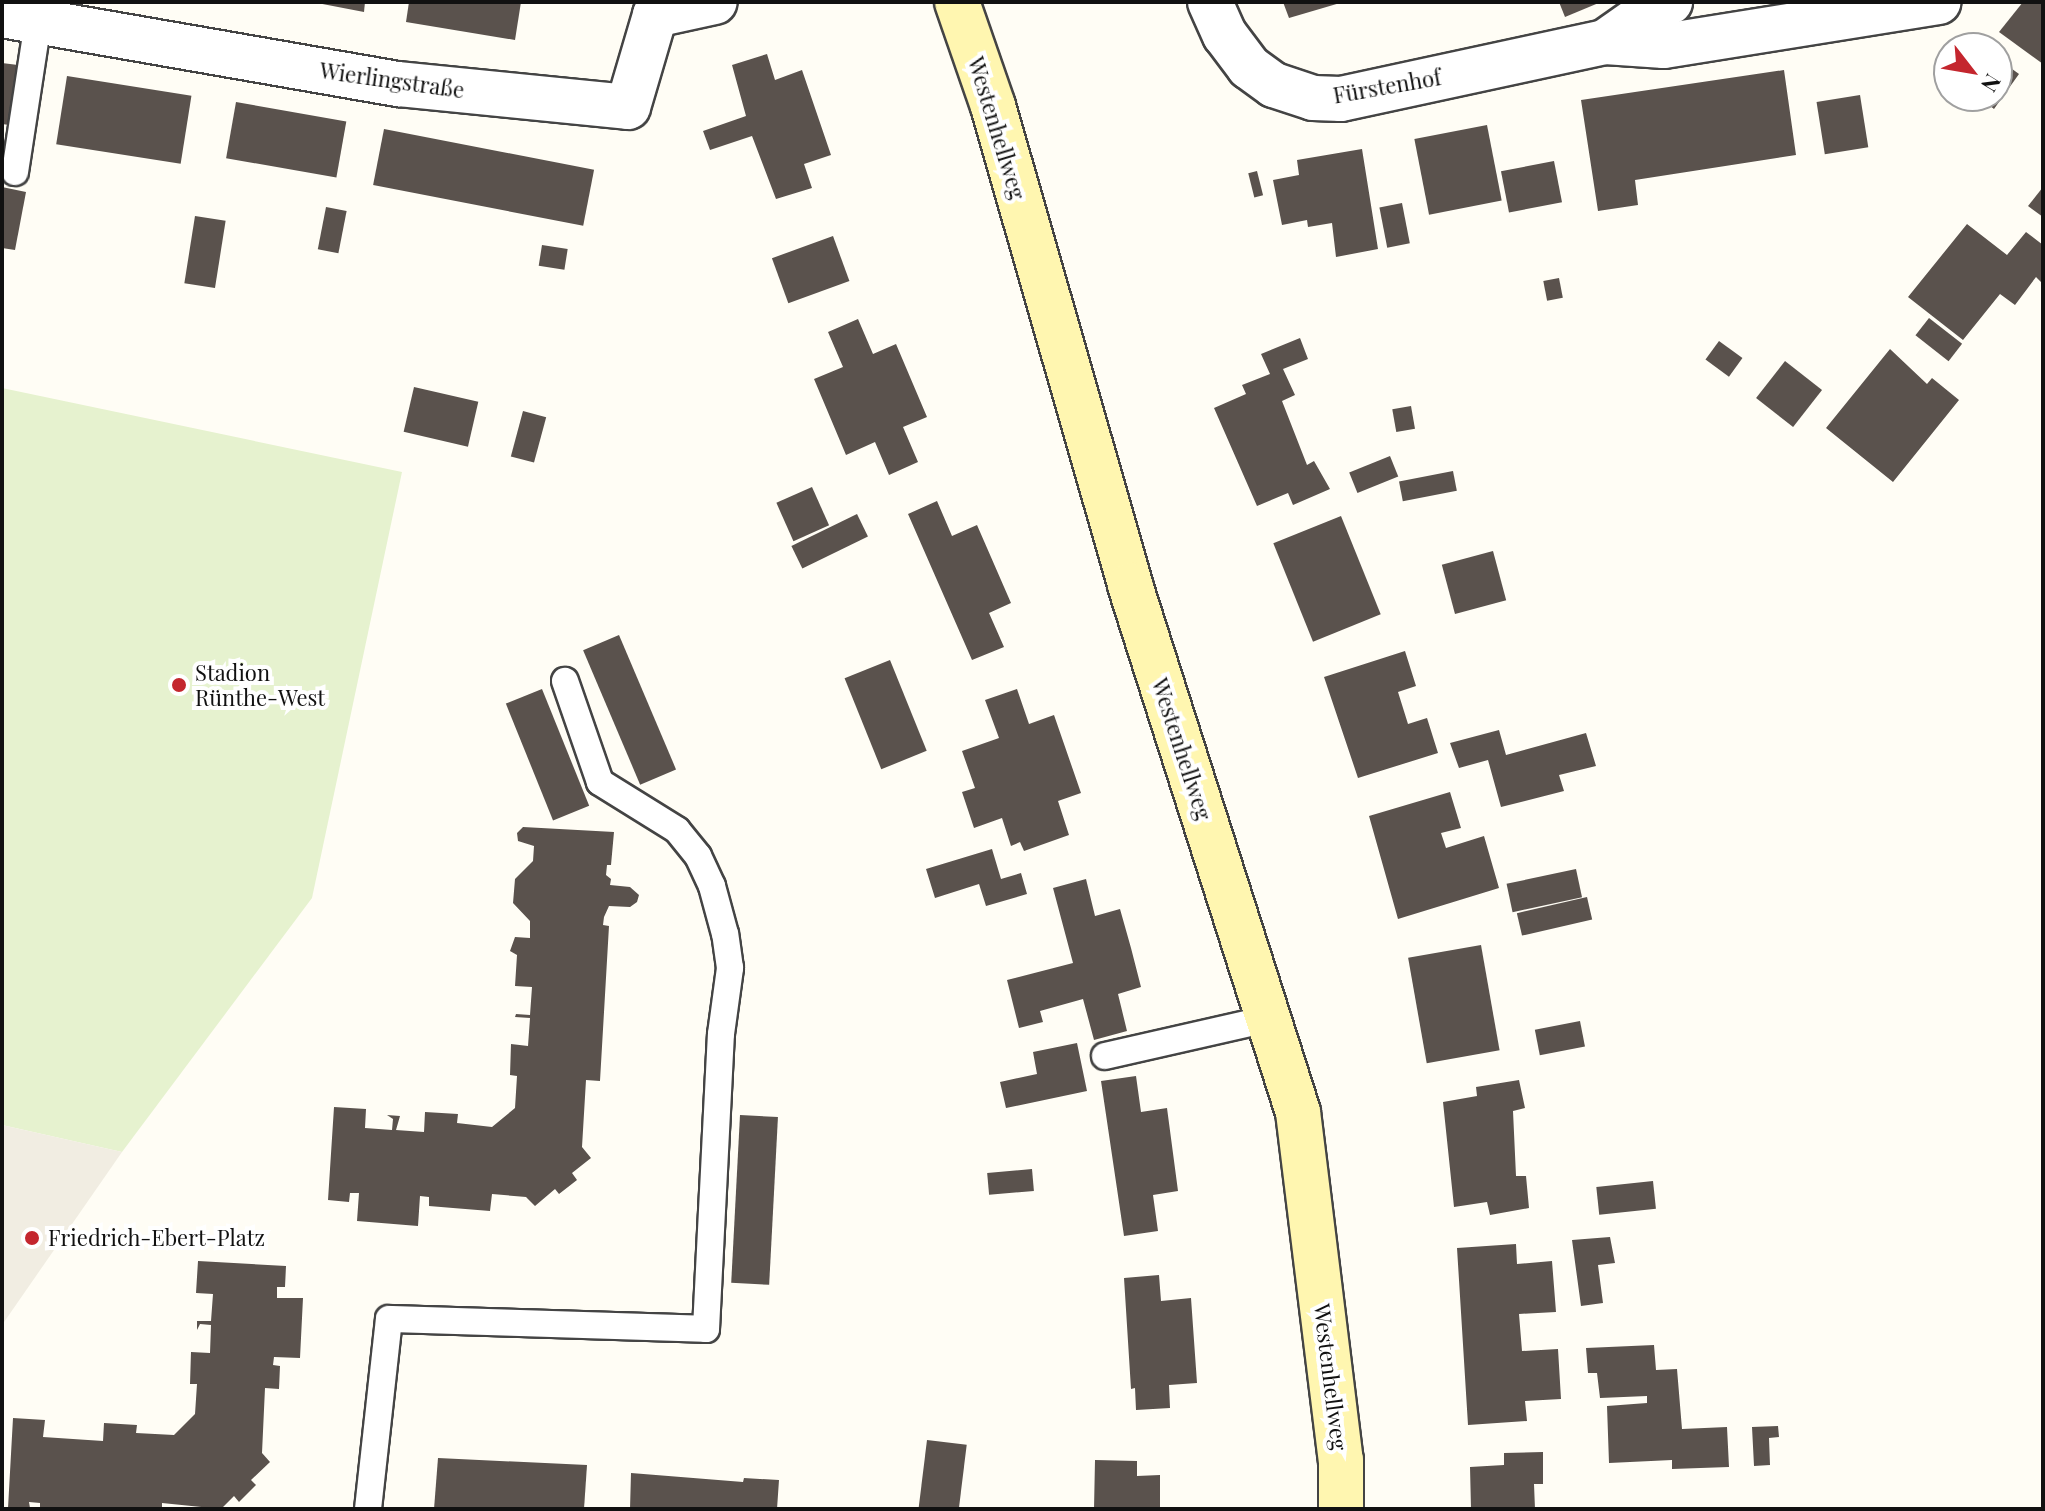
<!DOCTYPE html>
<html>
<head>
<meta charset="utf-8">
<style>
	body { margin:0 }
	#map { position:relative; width:2045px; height:1511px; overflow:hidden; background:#fffdf5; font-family:"Playfair Display",serif }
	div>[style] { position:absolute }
	.pitch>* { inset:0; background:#e6f2cf }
	.plaza>* { inset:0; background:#f1ede2 }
	.building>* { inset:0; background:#5a524d; transform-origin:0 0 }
	.roads { filter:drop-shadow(2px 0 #444) drop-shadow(-2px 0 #444) drop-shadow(0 2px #444) drop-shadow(0 -2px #444) }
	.lane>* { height:26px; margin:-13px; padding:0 13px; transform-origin:13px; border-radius:13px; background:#fff }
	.street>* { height:44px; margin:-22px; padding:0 22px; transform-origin:22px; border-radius:22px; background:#fff }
	.secondary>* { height:44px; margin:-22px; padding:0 22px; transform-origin:22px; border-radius:22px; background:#fff6b0 }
	.dots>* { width:22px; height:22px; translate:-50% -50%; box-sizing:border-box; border:4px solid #fff; border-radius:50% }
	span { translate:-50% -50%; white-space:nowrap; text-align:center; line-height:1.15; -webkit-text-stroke:8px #fff; paint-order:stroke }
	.street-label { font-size:22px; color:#111 }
	.poi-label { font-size:22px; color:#111 }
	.left { translate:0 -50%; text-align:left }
	.frame { position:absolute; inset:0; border:4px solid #111; pointer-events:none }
	.north { position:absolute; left:1933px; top:32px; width:80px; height:80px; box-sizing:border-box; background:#fff; border:2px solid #a0a0a0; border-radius:50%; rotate:121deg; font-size:22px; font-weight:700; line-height:32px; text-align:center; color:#111 }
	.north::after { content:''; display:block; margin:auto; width:28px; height:36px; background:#c4262e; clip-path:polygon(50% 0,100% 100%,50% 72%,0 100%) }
</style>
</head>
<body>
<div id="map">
	<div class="pitch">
		<div style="clip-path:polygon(2px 388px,402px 472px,312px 898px,122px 1152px,2px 1125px)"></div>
	</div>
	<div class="plaza">
		<div style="clip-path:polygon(2px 1125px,122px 1152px,2px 1325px)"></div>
	</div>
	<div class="building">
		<div style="clip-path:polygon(312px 2px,365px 2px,364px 12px)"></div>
		<div style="clip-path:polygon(409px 2px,521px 2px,515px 40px,406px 22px)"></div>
		<div style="clip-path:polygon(1283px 2px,1340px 2px,1340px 3px,1289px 18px)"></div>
		<div style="clip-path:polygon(1559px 2px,1601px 2px,1565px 17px)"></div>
		<div style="clip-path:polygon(2023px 2px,2043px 2px,2043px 64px,1999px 32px)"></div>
		<div style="clip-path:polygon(767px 54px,775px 80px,802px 70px,831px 155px,804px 164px,812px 188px,776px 199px,752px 136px,710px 150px,703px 131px,746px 116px,732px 65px)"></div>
		<div style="clip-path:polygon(1997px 58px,2019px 74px,1994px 109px,1977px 96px,1997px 96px)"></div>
		<div style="clip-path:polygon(2px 63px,18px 65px,9px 125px,2px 124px)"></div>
		<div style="clip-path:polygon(1784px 70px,1796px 155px,1635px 180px,1638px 205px,1598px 211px,1581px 100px)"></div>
		<div style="left:67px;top:76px;width:126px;height:69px;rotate:9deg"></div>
		<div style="left:1860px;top:95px;width:53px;height:44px;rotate:81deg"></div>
		<div style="left:236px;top:102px;width:112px;height:57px;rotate:10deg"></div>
		<div style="left:1487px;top:125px;width:77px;height:74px;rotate:79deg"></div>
		<div style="left:384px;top:129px;width:214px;height:57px;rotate:11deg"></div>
		<div style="clip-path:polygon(1362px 149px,1378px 249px,1336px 257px,1332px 223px,1308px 227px,1307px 220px,1282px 225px,1273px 180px,1299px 175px,1297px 160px)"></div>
		<div style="left:1554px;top:161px;width:42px;height:54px;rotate:79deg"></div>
		<div style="left:1257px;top:171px;width:25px;height:9px;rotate:76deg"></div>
		<div style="clip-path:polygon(2px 187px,26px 192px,15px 250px,2px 248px)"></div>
		<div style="clip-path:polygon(2043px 187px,2043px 217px,2028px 206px)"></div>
		<div style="left:1402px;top:203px;width:41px;height:23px;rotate:79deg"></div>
		<div style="left:326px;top:207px;width:21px;height:43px;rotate:11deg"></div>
		<div style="left:195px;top:216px;width:31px;height:68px;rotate:9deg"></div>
		<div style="clip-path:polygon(1967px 224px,2007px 255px,2026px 232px,2043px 245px,2043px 284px,2036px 277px,2015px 305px,2000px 294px,1963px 340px,1908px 297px)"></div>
		<div style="left:833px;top:236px;width:48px;height:65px;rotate:70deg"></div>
		<div style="left:542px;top:245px;width:26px;height:21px;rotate:9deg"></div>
		<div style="left:1559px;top:278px;width:20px;height:16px;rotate:79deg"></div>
		<div style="left:1929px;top:318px;width:42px;height:22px;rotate:38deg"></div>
		<div style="clip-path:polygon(858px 319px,873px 354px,896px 344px,927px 417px,903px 427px,918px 462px,889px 475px,875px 442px,846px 455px,814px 379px,843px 367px,828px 332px)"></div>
		<div style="clip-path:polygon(1300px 338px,1308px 359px,1283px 369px,1295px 395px,1282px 401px,1307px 465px,1314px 461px,1330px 489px,1293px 505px,1288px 493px,1257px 506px,1214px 408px,1246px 394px,1242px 385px,1270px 374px,1261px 354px)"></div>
		<div style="left:1719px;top:341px;width:29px;height:23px;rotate:36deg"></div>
		<div style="clip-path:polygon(1890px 349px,1927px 384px,1932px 378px,1959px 400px,1893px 482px,1826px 428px)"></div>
		<div style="left:1785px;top:361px;width:47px;height:47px;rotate:38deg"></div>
		<div style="left:414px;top:387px;width:66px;height:46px;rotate:13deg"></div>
		<div style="left:1411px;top:406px;width:23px;height:19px;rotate:80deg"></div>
		<div style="left:523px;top:411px;width:24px;height:47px;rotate:15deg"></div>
		<div style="left:1390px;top:456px;width:22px;height:44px;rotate:68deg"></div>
		<div style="left:1453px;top:471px;width:20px;height:55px;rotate:79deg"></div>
		<div style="left:812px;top:487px;width:42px;height:39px;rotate:66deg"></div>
		<div style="clip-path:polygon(937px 501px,952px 536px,977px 525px,1011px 603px,989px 613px,1004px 647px,972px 660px,908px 514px)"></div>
		<div style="left:857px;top:514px;width:25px;height:73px;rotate:64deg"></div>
		<div style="left:1341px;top:516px;width:106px;height:73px;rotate:68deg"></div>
		<div style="left:1493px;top:551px;width:51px;height:53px;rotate:75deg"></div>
		<div style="left:619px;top:635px;width:146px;height:39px;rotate:67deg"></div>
		<div style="clip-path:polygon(1405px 651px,1416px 686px,1398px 692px,1408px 724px,1427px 718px,1438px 753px,1358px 778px,1324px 677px)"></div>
		<div style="left:890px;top:660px;width:98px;height:49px;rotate:68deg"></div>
		<div style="left:542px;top:689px;width:126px;height:39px;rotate:68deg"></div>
		<div style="clip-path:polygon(1017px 689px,1029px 724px,1054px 715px,1081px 793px,1058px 801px,1069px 835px,1024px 851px,1020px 842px,1011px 846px,1002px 818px,974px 828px,962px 792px,975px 788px,962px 751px,999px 738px,985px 700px)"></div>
		<div style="clip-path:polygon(1499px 730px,1506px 755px,1586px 733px,1596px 766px,1559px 775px,1564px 791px,1501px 807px,1488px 760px,1459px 768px,1450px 743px)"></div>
		<div style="clip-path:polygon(1450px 792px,1461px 828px,1441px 833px,1446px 848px,1484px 836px,1499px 888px,1398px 919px,1369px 816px)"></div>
		<div style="clip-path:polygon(523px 827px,614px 832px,611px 865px,607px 865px,606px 875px,611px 879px,610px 885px,630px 887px,639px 895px,637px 902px,630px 907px,609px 906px,604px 917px,603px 925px,609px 926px,600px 1081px,586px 1080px,582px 1147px,591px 1158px,572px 1173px,577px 1180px,559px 1194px,555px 1189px,535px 1206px,526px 1197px,492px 1194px,490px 1211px,453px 1208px,429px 1206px,429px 1197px,420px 1196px,418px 1226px,357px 1221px,359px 1193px,350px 1193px,349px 1202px,328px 1200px,334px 1107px,366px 1109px,365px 1128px,392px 1130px,393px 1119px,387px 1115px,400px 1116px,396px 1130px,424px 1132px,425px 1112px,458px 1114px,457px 1123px,492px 1127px,515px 1108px,517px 1076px,510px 1075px,511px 1044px,528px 1046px,530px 1018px,515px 1017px,516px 1014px,530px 1015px,532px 987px,515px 986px,517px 955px,510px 951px,515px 937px,530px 938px,530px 921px,513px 903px,515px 879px,533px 861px,534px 846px,518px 841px,517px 833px)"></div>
		<div style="clip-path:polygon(992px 849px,1001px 879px,1021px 873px,1027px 894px,986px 906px,979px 884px,935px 898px,926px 869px)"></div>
		<div style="left:1576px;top:869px;width:29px;height:71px;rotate:78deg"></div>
		<div style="clip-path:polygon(1086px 879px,1095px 916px,1120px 909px,1131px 948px,1141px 987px,1118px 994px,1127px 1031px,1094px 1040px,1083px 999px,1040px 1011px,1043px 1022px,1019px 1028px,1007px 980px,1073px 963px,1053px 888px)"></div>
		<div style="left:1587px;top:897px;width:23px;height:72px;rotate:77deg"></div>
		<div style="left:1481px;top:945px;width:107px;height:74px;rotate:80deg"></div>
		<div style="left:1580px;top:1021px;width:26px;height:46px;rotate:79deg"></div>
		<div style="clip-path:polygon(1077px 1043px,1087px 1091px,1006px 1108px,1000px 1082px,1037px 1074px,1033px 1052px)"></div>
		<div style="clip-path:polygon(1136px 1076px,1141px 1112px,1167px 1108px,1178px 1191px,1153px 1195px,1158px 1231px,1124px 1236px,1101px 1081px)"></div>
		<div style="clip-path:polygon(1519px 1080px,1525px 1108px,1513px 1111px,1516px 1176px,1526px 1176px,1529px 1208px,1490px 1215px,1487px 1202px,1454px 1207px,1443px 1102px,1477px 1096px,1476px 1087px)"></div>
		<div style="left:740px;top:1115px;width:38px;height:168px;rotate:3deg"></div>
		<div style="left:1032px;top:1169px;width:22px;height:45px;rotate:85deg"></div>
		<div style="left:1653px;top:1181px;width:28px;height:57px;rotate:84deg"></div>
		<div style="clip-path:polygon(1610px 1237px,1615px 1263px,1598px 1265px,1603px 1303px,1581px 1306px,1572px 1240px)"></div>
		<div style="clip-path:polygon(1516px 1244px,1517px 1264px,1552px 1261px,1556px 1312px,1519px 1314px,1522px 1351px,1558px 1349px,1561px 1399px,1525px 1401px,1527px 1421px,1468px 1425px,1457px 1248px)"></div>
		<div style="clip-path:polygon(198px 1261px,286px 1266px,285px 1287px,277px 1287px,277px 1298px,303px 1298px,300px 1358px,274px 1357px,273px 1365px,280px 1366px,279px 1389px,265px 1388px,262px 1453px,270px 1462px,251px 1480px,256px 1485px,239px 1502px,234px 1496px,221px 1509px,162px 1503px,162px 1509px,40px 1509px,40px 1503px,29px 1502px,30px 1508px,8px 1508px,13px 1418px,45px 1420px,43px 1437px,103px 1441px,104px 1423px,137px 1425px,136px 1433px,174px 1435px,195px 1414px,197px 1384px,190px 1384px,191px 1352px,210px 1353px,211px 1325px,200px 1324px,197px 1330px,197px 1321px,211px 1321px,213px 1294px,196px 1293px)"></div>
		<div style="clip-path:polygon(1159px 1275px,1161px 1301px,1191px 1298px,1197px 1383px,1169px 1385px,1170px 1408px,1136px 1410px,1135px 1388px,1131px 1389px,1124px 1278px)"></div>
		<div style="clip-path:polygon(1654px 1345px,1656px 1370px,1677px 1369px,1682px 1429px,1727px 1427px,1729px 1467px,1672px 1469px,1672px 1460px,1609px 1463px,1607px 1406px,1647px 1403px,1647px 1396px,1600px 1398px,1597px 1373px,1588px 1373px,1586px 1348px)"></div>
		<div style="clip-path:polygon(1778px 1426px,1779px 1437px,1769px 1438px,1770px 1465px,1754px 1466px,1752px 1427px)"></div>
		<div style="left:927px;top:1440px;width:40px;height:69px;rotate:7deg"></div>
		<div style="clip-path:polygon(1543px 1452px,1543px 1484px,1534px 1484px,1535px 1509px,1471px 1509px,1470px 1467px,1504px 1465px,1504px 1453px)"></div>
		<div style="clip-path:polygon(438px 1458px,587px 1465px,584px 1509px,434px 1509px)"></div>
		<div style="clip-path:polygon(1095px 1460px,1137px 1461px,1137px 1476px,1160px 1475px,1160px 1509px,1094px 1509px)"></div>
		<div style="clip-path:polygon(631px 1473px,743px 1482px,744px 1478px,779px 1480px,777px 1509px,630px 1509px)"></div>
	</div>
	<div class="roads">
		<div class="lane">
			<div style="left:15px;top:172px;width:153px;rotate:-81.3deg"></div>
			<div style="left:1105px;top:1056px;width:167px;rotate:-12.8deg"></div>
			<div style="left:368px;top:1509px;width:191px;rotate:-83.7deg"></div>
			<div style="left:389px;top:1319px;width:317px;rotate:1.8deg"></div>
			<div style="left:706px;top:1329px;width:295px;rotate:-87.1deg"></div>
			<div style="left:721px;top:1034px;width:67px;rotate:-82.2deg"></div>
			<div style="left:730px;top:968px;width:34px;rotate:-98deg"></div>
			<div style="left:725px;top:934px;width:50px;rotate:-105.2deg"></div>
			<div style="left:712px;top:886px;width:33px;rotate:-115deg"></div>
			<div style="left:698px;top:856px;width:33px;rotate:-129deg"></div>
			<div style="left:677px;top:830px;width:91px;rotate:-148.1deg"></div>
			<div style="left:600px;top:782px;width:107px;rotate:-109.1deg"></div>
		</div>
		<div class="street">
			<div style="left:1210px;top:2px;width:36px;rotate:66deg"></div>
			<div style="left:1225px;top:35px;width:40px;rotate:53deg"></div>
			<div style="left:1249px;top:67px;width:31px;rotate:36deg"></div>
			<div style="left:1274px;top:85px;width:41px;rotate:18.4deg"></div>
			<div style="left:1313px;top:98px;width:28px;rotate:2deg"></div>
			<div style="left:1341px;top:99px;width:270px;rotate:-12.2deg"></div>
			<div style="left:1605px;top:42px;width:59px;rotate:3.9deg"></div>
			<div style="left:1664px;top:46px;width:278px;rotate:-9.1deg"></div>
			<div style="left:2px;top:15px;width:403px;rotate:9.9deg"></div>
			<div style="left:399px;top:84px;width:230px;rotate:5.7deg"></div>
			<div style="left:628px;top:107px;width:96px;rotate:-73.6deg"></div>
			<div style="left:655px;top:15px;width:61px;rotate:-12.2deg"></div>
			<div style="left:1605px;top:42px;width:54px;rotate:-35.2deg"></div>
			<div style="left:1649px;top:11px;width:23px;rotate:-23deg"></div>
		</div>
		<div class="secondary">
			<div style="left:957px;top:2px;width:110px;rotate:70.9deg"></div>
			<div style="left:993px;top:106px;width:498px;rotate:74deg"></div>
			<div style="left:1130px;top:585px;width:553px;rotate:72.32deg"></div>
			<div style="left:1298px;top:1112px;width:351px;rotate:83deg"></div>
			<div style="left:1341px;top:1460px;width:49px;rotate:90deg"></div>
		</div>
	</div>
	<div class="dots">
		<div style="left:179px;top:685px;background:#c4262e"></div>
		<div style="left:32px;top:1238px;background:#c4262e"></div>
	</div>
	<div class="street-label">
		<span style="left:392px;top:80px;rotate:8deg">Wierlingstraße</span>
		<span style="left:1387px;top:86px;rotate:-10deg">Fürstenhof</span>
		<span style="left:997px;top:128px;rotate:73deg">Westenhellweg</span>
		<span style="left:1182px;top:749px;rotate:72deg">Westenhellweg</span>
		<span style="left:1331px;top:1377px;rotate:83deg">Westenhellweg</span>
	</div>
	<div class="poi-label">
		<span class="left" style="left:195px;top:685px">Stadion<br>Rünthe-West</span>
		<span class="left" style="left:48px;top:1238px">Friedrich-Ebert-Platz</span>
	</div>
	<div class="frame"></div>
	<div class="north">N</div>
</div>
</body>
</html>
